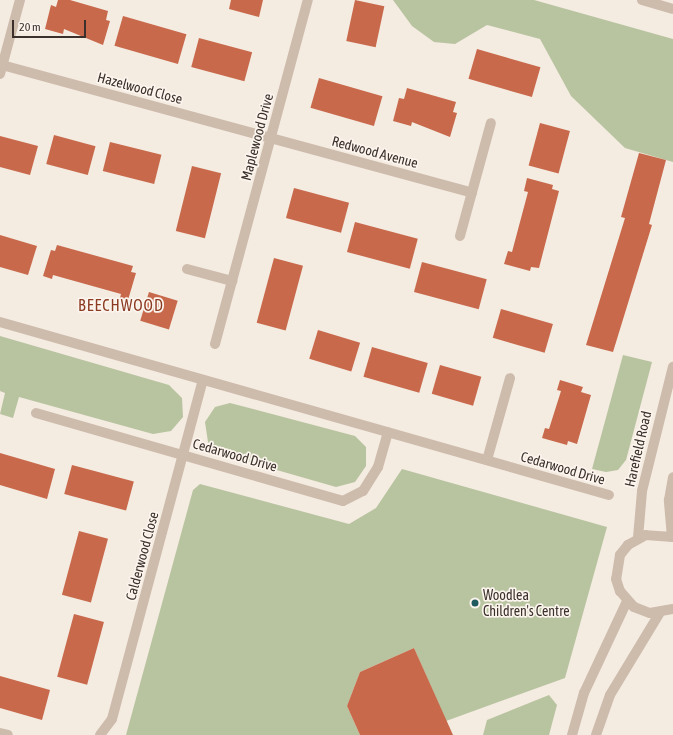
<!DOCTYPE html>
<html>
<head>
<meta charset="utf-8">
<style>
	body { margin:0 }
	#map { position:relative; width:673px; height:735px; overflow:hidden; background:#f4ebe1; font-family:"Asap Condensed",sans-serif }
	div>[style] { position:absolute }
	.green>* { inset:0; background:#b8c4a0 }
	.building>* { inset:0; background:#c8694b; transform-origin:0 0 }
	.minor>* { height:10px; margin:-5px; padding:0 5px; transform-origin:5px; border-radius:5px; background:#cdbbac }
	.dots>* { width:11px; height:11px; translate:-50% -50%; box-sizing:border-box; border:2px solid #fbf5ee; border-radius:50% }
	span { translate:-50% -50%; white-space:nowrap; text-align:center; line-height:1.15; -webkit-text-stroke:3.5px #fbf5ee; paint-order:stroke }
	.street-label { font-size:14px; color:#3b302b }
	.poi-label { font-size:14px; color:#3b302b }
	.left { translate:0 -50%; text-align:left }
	.quarter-label { font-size:16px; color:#8c3b22; letter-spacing:1px }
	.scale { position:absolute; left:12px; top:20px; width:74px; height:18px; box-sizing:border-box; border:2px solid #3b302b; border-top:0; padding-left:5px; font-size:12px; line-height:14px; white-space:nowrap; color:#3b302b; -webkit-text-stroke:3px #fbf5ee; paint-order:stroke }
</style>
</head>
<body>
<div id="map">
	<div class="green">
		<div style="clip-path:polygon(393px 0,534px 0,673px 39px,673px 162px,625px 148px,571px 96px,540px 39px,487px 25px,455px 44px,434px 42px,412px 26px)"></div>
		<div style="clip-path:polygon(0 336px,169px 385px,182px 398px,183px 417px,171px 431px,153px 434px,19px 397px,13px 418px,0 414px,5px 393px,0 391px)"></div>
		<div style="clip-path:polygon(623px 355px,652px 362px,626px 460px,618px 470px,606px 472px,592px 469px)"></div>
		<div style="clip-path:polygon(230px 403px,355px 436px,366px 447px,366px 466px,355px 482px,336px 487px,217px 453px,208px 442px,205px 422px,215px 407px)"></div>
		<div style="clip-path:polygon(402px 469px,607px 527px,565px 678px,446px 721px,414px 648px,360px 672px,347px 706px,360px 735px,126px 735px,193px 490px,200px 484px,349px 524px,376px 508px)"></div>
		<div style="clip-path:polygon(549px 695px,557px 705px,549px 735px,483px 735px,487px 720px)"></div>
	</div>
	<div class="building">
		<div style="clip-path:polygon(58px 0,70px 0,108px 11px,106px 20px,110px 21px,103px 45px,64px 29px,63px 34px,45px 29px,51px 5px,56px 7px)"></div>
		<div style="clip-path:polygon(231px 0,263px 0,259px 17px,229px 9px)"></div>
		<div style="left:355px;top:0;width:30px;height:42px;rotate:12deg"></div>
		<div style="left:123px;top:16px;width:66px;height:31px;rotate:16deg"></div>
		<div style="left:199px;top:38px;width:55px;height:30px;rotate:15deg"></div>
		<div style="left:477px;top:49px;width:66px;height:31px;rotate:16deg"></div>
		<div style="left:319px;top:78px;width:66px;height:31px;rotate:16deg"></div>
		<div style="clip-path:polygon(407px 88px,456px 102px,453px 112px,457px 113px,450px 137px,412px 122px,411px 126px,393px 121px,399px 98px,404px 99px)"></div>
		<div style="left:540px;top:123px;width:31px;height:44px;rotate:15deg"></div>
		<div style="left:54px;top:135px;width:43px;height:30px;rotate:15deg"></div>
		<div style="clip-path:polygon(0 136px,38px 146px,30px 175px,0 167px)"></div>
		<div style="left:110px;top:142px;width:53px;height:30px;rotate:14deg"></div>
		<div style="clip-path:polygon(639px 153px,666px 160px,649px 224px,652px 225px,613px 352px,586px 345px,625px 218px,621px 217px)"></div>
		<div style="left:192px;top:166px;width:30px;height:67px;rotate:14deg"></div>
		<div style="clip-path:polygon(527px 178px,553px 185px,552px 189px,559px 191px,539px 268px,531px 267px,530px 271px,504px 264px,508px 251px,512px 252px,528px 192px,524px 191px)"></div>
		<div style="left:294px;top:188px;width:57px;height:31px;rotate:15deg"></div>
		<div style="left:355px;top:222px;width:65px;height:31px;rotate:15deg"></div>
		<div style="clip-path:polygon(0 235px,37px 246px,28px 275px,0 267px)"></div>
		<div style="clip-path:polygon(57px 245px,133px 266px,131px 272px,136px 273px,128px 300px,120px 298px,121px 294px,53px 275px,52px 279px,43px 276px,51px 250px,55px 251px)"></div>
		<div style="left:274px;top:258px;width:30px;height:67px;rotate:15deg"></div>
		<div style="left:422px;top:262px;width:67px;height:31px;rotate:15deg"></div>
		<div style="left:149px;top:292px;width:30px;height:30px;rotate:17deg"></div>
		<div style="left:501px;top:309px;width:54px;height:30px;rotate:16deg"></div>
		<div style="left:318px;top:330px;width:44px;height:30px;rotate:17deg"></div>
		<div style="left:372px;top:347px;width:58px;height:31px;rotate:16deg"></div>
		<div style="left:440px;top:365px;width:43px;height:30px;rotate:16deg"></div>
		<div style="clip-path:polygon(560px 380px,583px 387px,581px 392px,591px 395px,577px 444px,568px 441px,567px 445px,542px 438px,545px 428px,549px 429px,561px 391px,557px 390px)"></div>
		<div style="clip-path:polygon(0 453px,55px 469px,47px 499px,0 485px)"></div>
		<div style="left:72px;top:465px;width:64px;height:30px;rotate:15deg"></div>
		<div style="left:79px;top:531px;width:30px;height:66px;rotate:15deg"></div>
		<div style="left:74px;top:614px;width:31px;height:65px;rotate:15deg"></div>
		<div style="clip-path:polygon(414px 648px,453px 735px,360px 735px,347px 706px,360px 672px)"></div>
		<div style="clip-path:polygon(0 676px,50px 690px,42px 720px,0 708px)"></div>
	</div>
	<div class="minor">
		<div style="left:642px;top:0;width:32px;rotate:16deg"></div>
		<div style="left:2px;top:65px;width:487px;rotate:15.2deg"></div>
		<div style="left:0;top:74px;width:77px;rotate:-74.9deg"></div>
		<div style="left:460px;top:236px;width:117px;rotate:-74.7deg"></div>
		<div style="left:187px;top:269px;width:47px;rotate:14.9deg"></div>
		<div style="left:0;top:322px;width:633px;rotate:15.86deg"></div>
		<div style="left:215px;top:344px;width:356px;rotate:-74.9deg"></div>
		<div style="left:36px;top:413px;width:319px;rotate:16deg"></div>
		<div style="left:343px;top:501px;width:22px;rotate:-27deg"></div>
		<div style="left:363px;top:491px;width:28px;rotate:-58deg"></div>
		<div style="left:378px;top:467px;width:36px;rotate:-74deg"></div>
		<div style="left:487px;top:460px;width:85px;rotate:-74.3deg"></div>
		<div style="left:672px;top:537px;width:37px;rotate:-95deg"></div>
		<div style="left:669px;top:500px;width:23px;rotate:-80deg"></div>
		<div style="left:673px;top:537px;width:27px;rotate:-176deg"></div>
		<div style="left:646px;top:535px;width:21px;rotate:151deg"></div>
		<div style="left:628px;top:545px;width:13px;rotate:129deg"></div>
		<div style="left:620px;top:555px;width:24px;rotate:99deg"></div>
		<div style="left:616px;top:579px;width:13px;rotate:72deg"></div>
		<div style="left:620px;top:591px;width:21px;rotate:49deg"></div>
		<div style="left:634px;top:607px;width:17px;rotate:21deg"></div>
		<div style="left:650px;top:613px;width:23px;rotate:-10deg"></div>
		<div style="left:638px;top:538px;width:47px;rotate:-85.1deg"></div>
		<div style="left:642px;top:491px;width:128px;rotate:-76deg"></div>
		<div style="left:0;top:733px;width:8px;rotate:14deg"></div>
		<div style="left:100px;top:735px;width:20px;rotate:-53deg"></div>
		<div style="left:112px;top:719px;width:351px;rotate:-75deg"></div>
		<div style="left:572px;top:735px;width:44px;rotate:-74.1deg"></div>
		<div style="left:584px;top:693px;width:102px;rotate:-64.9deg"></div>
		<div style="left:596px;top:735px;width:42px;rotate:-70.7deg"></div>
		<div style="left:610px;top:695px;width:95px;rotate:-58.8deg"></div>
	</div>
	<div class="dots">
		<div style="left:475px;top:603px;background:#1f5a5e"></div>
	</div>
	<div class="street-label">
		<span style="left:140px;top:88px;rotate:15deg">Hazelwood Close</span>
		<span style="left:257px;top:137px;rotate:-75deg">Maplewood Drive</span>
		<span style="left:375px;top:152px;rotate:15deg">Redwood Avenue</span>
		<span style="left:638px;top:449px;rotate:-77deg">Harefield Road</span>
		<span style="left:235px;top:455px;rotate:16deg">Cedarwood Drive</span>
		<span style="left:563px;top:468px;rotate:16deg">Cedarwood Drive</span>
		<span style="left:142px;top:556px;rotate:-75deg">Calderwood Close</span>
	</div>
	<div class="poi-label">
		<span class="left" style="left:483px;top:603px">Woodlea<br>Children's Centre</span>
	</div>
	<div class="quarter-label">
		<span style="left:121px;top:305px">BEECHWOOD</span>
	</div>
	<div class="scale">20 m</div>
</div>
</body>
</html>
